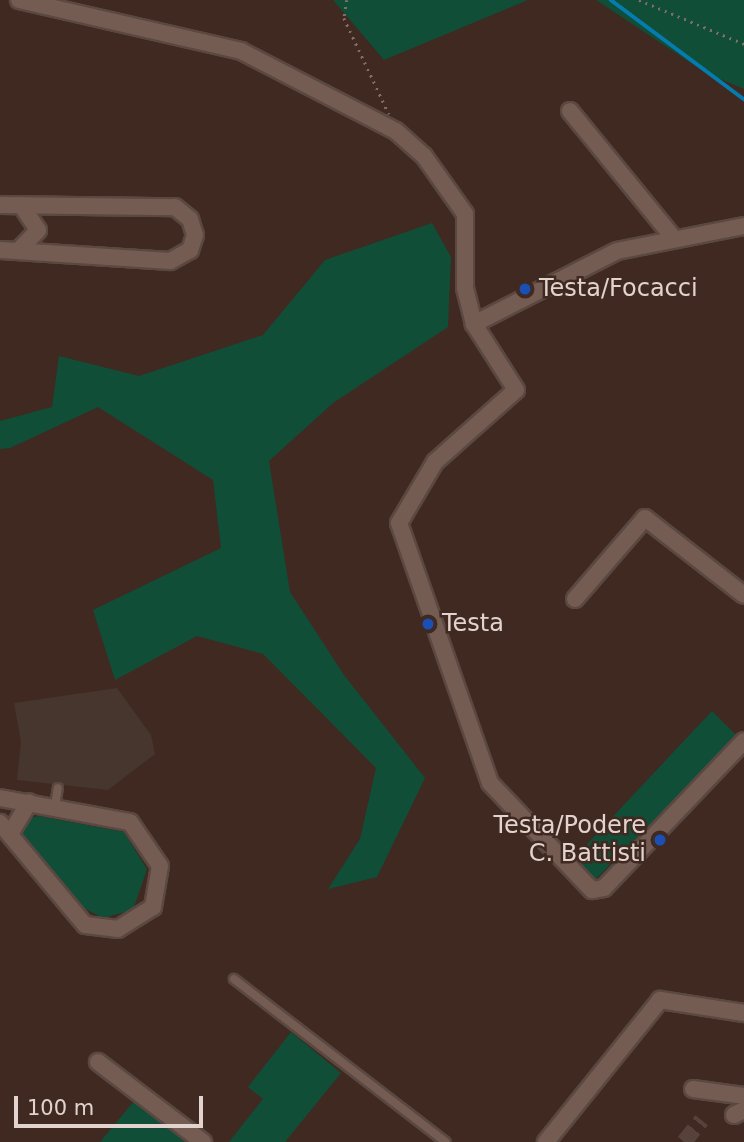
<!DOCTYPE html>
<html>
<head>
<meta charset="utf-8">
<style>
	body { margin:0 }
	#map { position:relative; width:744px; height:1142px; overflow:hidden; background:#3f2921; font-family:"DejaVu Sans",sans-serif }
	div>[style] { position:absolute }
	.education>* { inset:0; background:#47362d }
	.green>* { inset:0; background:#104e38 }
	.stream>* { height:3.5px; margin:-1.75px; padding:0 1.75px; transform-origin:1.75px; border-radius:1.75px; background:#057bae }
	.minor-tunnel>* { height:16px; margin-top:-8px; transform-origin:0; background:repeating-linear-gradient(90deg,#57423b 0 16px,transparent 0 24px) }
	.path>* { height:2.5px; margin-top:-1.25px; transform-origin:0; background:repeating-linear-gradient(90deg,#816e67 0 2px,transparent 0 7px) }
	.roads { filter:drop-shadow(2px 0 #5a4841) drop-shadow(-2px 0 #5a4841) drop-shadow(0 2px #5a4841) drop-shadow(0 -2px #5a4841) }
	.service>* { height:8px; margin:-4px; padding:0 4px; transform-origin:4px; border-radius:4px; background:#755c53 }
	.minor>* { height:16px; margin:-8px; padding:0 8px; transform-origin:8px; border-radius:8px; background:#755c53 }
	.dots>* { width:19px; height:19px; translate:-50% -50%; box-sizing:border-box; border:4px solid #3f2921; border-radius:50% }
	span { translate:-50% -50%; white-space:nowrap; text-align:center; line-height:1.15; -webkit-text-stroke:5px #3f2921; paint-order:stroke }
	.poi-label { font-size:24px; color:#e2d3ce }
	.left { translate:0 -50%; text-align:left }
	.right { translate:-100% -50%; text-align:right }
	.scale { position:absolute; left:14px; top:1096px; width:189px; height:32px; box-sizing:border-box; border:4px solid #e2d3ce; border-top:0; padding-left:9px; font-size:21px; line-height:24px; white-space:nowrap; color:#e2d3ce; -webkit-text-stroke:5px #3f2921; paint-order:stroke }
</style>
</head>
<body>
<div id="map">
	<div class="education">
		<div style="clip-path:polygon(117px 688px,151px 735px,155px 754px,108px 790px,17px 780px,21px 742px,14px 703px)"></div>
	</div>
	<div class="green">
		<div style="clip-path:polygon(333px 0,528px 0,384px 60px)"></div>
		<div style="clip-path:polygon(596px 0,744px 0,744px 89px,706px 73px)"></div>
		<div style="clip-path:polygon(432px 223px,451px 257px,448px 327px,333px 403px,269px 461px,290px 592px,344px 675px,425px 778px,377px 877px,328px 889px,360px 839px,376px 768px,263px 654px,197px 636px,115px 680px,93px 610px,221px 548px,213px 480px,98px 407px,10px 448px,0 449px,0 421px,52px 407px,59px 356px,139px 376px,263px 335px,325px 260px)"></div>
		<div style="clip-path:polygon(712px 711px,737px 736px,594px 881px,573px 859px)"></div>
		<div style="clip-path:polygon(39px 816px,124px 832px,147px 869px,133px 910px,103px 918px,74px 903px,21px 833px,29px 818px)"></div>
		<div style="clip-path:polygon(291px 1032px,341px 1073px,285px 1142px,229px 1142px,263px 1099px,248px 1087px)"></div>
		<div style="clip-path:polygon(134px 1101px,185px 1142px,100px 1142px)"></div>
	</div>
	<div class="stream">
		<div style="left:611px;top:0;width:166px;rotate:36.7deg"></div>
	</div>
	<div class="minor-tunnel">
		<div style="left:684px;top:1142px;width:28px;rotate:-51deg"></div>
	</div>
	<div class="path">
		<div style="left:347px;top:0;width:18px;rotate:99deg"></div>
		<div style="left:344px;top:18px;width:106px;rotate:64.9deg"></div>
		<div style="left:639px;top:0;width:114px;rotate:22.7deg"></div>
	</div>
	<div class="roads">
		<div class="service">
			<div style="left:55px;top:806px;width:18px;rotate:-81deg"></div>
			<div style="left:234px;top:979px;width:267px;rotate:37.6deg"></div>
		</div>
		<div class="minor">
			<div style="left:19px;top:0;width:228px;rotate:12.9deg"></div>
			<div style="left:241px;top:51px;width:174px;rotate:27.3deg"></div>
			<div style="left:396px;top:131px;width:38px;rotate:42deg"></div>
			<div style="left:424px;top:156px;width:71px;rotate:54.7deg"></div>
			<div style="left:465px;top:214px;width:74px;rotate:90deg"></div>
			<div style="left:465px;top:288px;width:37px;rotate:76deg"></div>
			<div style="left:570px;top:111px;width:160px;rotate:50.8deg"></div>
			<div style="left:0;top:205px;width:175px;rotate:0.7deg"></div>
			<div style="left:175px;top:207px;width:19px;rotate:39deg"></div>
			<div style="left:190px;top:219px;width:17px;rotate:73deg"></div>
			<div style="left:195px;top:235px;width:16px;rotate:108deg"></div>
			<div style="left:190px;top:250px;width:23px;rotate:151deg"></div>
			<div style="left:170px;top:261px;width:170px;rotate:-176.3deg"></div>
			<div style="left:744px;top:226px;width:129px;rotate:168.9deg"></div>
			<div style="left:617px;top:251px;width:161px;rotate:153deg"></div>
			<div style="left:474px;top:324px;width:78px;rotate:57.5deg"></div>
			<div style="left:516px;top:390px;width:108px;rotate:138.4deg"></div>
			<div style="left:435px;top:462px;width:71px;rotate:120.5deg"></div>
			<div style="left:399px;top:523px;width:275px;rotate:70.7deg"></div>
			<div style="left:490px;top:783px;width:148px;rotate:46.4deg"></div>
			<div style="left:592px;top:890px;width:12px;rotate:-9deg"></div>
			<div style="left:604px;top:888px;width:203px;rotate:-46.4deg"></div>
			<div style="left:18px;top:251px;width:29px;rotate:-46deg"></div>
			<div style="left:38px;top:230px;width:30px;rotate:-124deg"></div>
			<div style="left:575px;top:599px;width:107px;rotate:-49.2deg"></div>
			<div style="left:645px;top:518px;width:125px;rotate:37.9deg"></div>
			<div style="left:0;top:798px;width:132px;rotate:10.5deg"></div>
			<div style="left:130px;top:822px;width:53px;rotate:55.7deg"></div>
			<div style="left:160px;top:866px;width:42px;rotate:99.7deg"></div>
			<div style="left:153px;top:907px;width:41px;rotate:147.8deg"></div>
			<div style="left:118px;top:929px;width:33px;rotate:-173deg"></div>
			<div style="left:85px;top:925px;width:133px;rotate:-129.8deg"></div>
			<div style="left:10px;top:834px;width:37px;rotate:-59deg"></div>
			<div style="left:98px;top:1062px;width:132px;rotate:37.3deg"></div>
			<div style="left:693px;top:1089px;width:51px;rotate:7.8deg"></div>
			<div style="left:734px;top:1115px;width:11px;rotate:-27deg"></div>
			<div style="left:546px;top:1142px;width:182px;rotate:-51.2deg"></div>
			<div style="left:660px;top:1000px;width:85px;rotate:8.8deg"></div>
		</div>
	</div>
	<div class="dots">
		<div style="left:525px;top:289px;background:#1a4fb4"></div>
		<div style="left:428px;top:624px;background:#1a4fb4"></div>
		<div style="left:660px;top:840px;background:#1a4fb4"></div>
	</div>
	<div class="poi-label">
		<span class="left" style="left:539px;top:289px">Testa/Focacci</span>
		<span class="left" style="left:442px;top:624px">Testa</span>
		<span class="right" style="left:646px;top:840px">Testa/Podere<br>C. Battisti</span>
	</div>
	<div class="scale">100 m</div>
</div>
</body>
</html>
